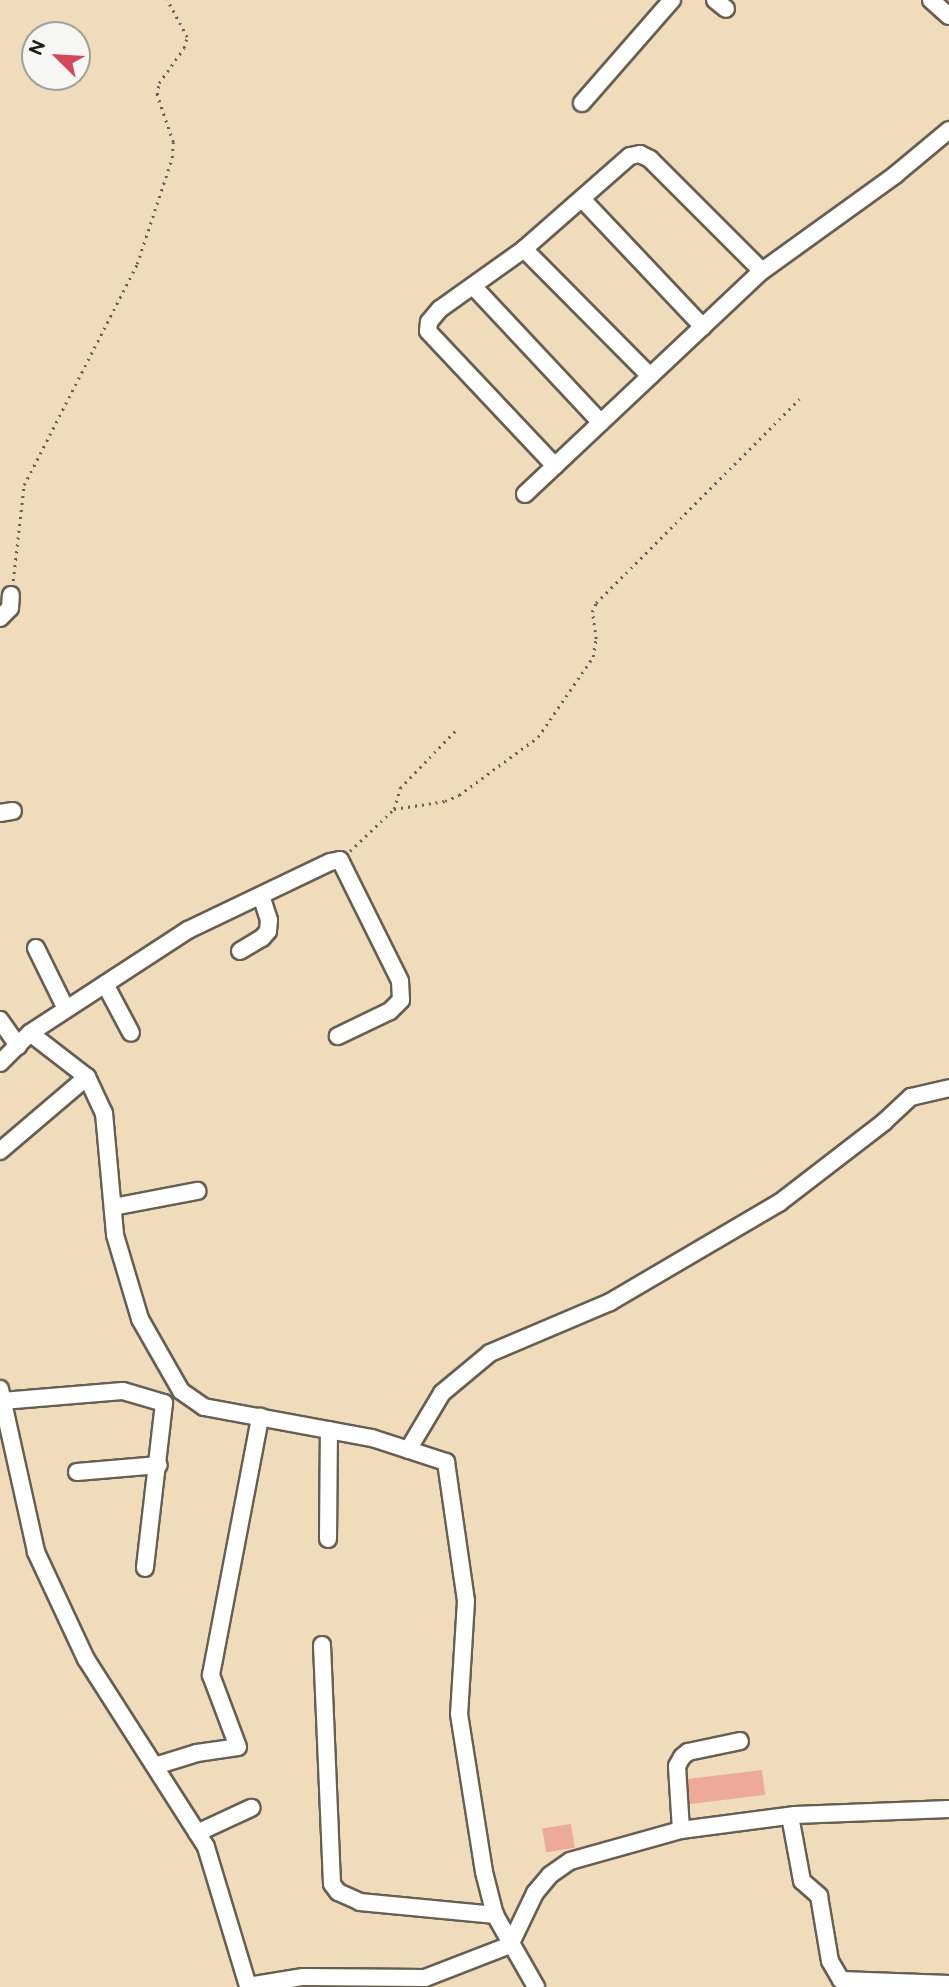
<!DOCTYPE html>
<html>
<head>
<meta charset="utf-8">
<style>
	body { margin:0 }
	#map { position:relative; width:949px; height:1987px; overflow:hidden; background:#f0dcba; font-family:"Balsamiq Sans",sans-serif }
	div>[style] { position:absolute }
	.building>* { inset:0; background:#edaa99; transform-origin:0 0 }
	.path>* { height:2.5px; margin-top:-1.25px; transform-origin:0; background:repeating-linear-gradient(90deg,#665f53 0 2px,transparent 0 7px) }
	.roads { filter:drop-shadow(2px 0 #665f53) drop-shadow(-2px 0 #665f53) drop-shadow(0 2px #665f53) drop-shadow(0 -2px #665f53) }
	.minor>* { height:16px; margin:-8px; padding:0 8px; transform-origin:8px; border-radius:8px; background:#fff }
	span { translate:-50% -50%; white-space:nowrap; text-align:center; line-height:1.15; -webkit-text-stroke:5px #f6f6f2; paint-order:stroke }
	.north { position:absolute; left:21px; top:21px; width:70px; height:70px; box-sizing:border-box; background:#f6f6f2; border:2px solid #9f9f9c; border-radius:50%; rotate:294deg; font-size:19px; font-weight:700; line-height:28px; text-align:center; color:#1c1c1c }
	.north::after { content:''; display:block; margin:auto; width:24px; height:32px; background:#d1495b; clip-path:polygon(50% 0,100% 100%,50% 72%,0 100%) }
</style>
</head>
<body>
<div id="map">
	<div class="building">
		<div style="left:762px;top:1770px;width:25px;height:81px;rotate:83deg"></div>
		<div style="left:571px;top:1824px;width:24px;height:29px;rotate:81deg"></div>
	</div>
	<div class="path">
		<div style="left:13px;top:581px;width:97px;rotate:-83.5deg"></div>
		<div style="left:24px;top:485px;width:248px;rotate:-62.9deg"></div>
		<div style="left:137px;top:264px;width:112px;rotate:-71.7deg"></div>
		<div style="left:172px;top:158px;width:16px;rotate:-86deg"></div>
		<div style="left:173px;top:142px;width:50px;rotate:-108.8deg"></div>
		<div style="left:157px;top:95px;width:12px;rotate:-81deg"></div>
		<div style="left:159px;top:83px;width:43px;rotate:-54.5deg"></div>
		<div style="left:184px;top:48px;width:11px;rotate:-75deg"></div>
		<div style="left:187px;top:37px;width:42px;rotate:-118.4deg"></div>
		<div style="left:394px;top:809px;width:22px;rotate:-74deg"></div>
		<div style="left:400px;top:788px;width:83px;rotate:-46deg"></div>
		<div style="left:350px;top:851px;width:61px;rotate:-43.7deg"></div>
		<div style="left:394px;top:809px;width:52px;rotate:-8.9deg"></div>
		<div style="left:445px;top:801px;width:15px;rotate:-23deg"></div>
		<div style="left:459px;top:795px;width:98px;rotate:-36.3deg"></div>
		<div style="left:538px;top:737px;width:97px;rotate:-55.5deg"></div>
		<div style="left:593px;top:657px;width:18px;rotate:-81deg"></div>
		<div style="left:596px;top:639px;width:27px;rotate:-98deg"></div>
		<div style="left:592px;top:612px;width:10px;rotate:-66deg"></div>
		<div style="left:596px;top:603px;width:288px;rotate:-45.1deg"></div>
	</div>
	<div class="roads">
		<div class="minor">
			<div style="left:715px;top:0;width:14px;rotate:39deg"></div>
			<div style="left:931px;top:0;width:24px;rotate:42deg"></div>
			<div style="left:582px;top:103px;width:137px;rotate:-48.9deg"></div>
			<div style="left:582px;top:199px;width:176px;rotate:46.6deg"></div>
			<div style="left:524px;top:249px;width:179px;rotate:45.2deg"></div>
			<div style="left:473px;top:286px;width:187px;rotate:46.9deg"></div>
			<div style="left:555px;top:466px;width:185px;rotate:-133.3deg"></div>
			<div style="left:428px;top:331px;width:9px;rotate:-84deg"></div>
			<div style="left:429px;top:322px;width:17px;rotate:-50deg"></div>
			<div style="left:440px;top:309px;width:103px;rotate:-35.5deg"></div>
			<div style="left:524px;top:249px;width:141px;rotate:-41.3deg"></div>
			<div style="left:630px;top:156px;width:10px;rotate:-11deg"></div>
			<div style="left:640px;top:154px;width:11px;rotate:27deg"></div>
			<div style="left:650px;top:159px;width:158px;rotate:45deg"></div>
			<div style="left:525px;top:494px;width:325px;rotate:-43.3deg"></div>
			<div style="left:762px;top:271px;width:164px;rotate:-35.8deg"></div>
			<div style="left:895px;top:175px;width:70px;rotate:-39.8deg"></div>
			<div style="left:0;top:618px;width:14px;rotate:-45deg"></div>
			<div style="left:10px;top:608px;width:13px;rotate:-86deg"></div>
			<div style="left:0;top:813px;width:13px;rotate:-9deg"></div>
			<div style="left:36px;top:948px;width:68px;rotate:63.8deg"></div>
			<div style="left:240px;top:951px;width:26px;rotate:-31deg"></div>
			<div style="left:262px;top:938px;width:9px;rotate:-49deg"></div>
			<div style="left:268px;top:931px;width:11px;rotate:-85deg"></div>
			<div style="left:269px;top:920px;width:25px;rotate:-108deg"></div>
			<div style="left:105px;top:984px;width:55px;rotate:62deg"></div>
			<div style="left:0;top:1020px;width:32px;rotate:55deg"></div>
			<div style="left:30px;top:1033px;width:189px;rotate:-33.1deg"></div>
			<div style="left:188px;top:930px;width:157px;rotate:-25.6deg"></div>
			<div style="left:330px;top:862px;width:10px;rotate:-11deg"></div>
			<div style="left:340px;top:860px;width:135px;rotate:63.6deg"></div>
			<div style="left:400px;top:981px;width:19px;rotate:87deg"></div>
			<div style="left:401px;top:1000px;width:16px;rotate:135deg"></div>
			<div style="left:390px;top:1011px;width:58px;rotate:154.3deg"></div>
			<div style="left:0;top:1063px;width:42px;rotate:-45deg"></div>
			<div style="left:30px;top:1033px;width:72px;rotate:37.7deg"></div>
			<div style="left:87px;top:1077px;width:40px;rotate:65deg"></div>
			<div style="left:104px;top:1113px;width:122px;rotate:84.8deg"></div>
			<div style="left:115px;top:1235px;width:88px;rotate:73.4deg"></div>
			<div style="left:140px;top:1319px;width:83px;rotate:60.3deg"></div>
			<div style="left:181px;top:1391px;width:28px;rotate:35deg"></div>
			<div style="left:204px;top:1407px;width:171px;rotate:10.5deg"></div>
			<div style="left:372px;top:1438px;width:78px;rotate:18deg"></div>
			<div style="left:446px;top:1462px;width:140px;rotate:81.8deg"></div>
			<div style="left:466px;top:1601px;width:113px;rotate:93.5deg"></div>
			<div style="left:459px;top:1714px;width:160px;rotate:81deg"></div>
			<div style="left:484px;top:1872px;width:44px;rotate:75.7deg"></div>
			<div style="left:495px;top:1915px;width:83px;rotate:60.3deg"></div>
			<div style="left:0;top:1151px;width:114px;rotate:-40.4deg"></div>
			<div style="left:113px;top:1207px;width:86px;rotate:-10.8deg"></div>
			<div style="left:0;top:1389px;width:167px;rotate:77.5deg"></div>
			<div style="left:36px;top:1552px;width:118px;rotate:65deg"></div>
			<div style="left:86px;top:1659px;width:223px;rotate:57.4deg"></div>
			<div style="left:206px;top:1847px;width:145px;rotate:73.2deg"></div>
			<div style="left:248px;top:1986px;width:56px;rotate:-9.3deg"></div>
			<div style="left:303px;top:1977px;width:122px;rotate:0.5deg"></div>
			<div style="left:425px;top:1978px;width:91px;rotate:-21.2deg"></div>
			<div style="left:510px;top:1945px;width:58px;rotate:-64.3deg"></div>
			<div style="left:535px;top:1893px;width:23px;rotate:-50deg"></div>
			<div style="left:550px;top:1875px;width:24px;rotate:-35deg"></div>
			<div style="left:570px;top:1861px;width:115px;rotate:-15.6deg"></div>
			<div style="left:681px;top:1830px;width:115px;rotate:-7.5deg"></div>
			<div style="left:795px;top:1815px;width:154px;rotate:-2.2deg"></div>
			<div style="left:2px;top:1401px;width:121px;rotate:-4.7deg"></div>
			<div style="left:123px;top:1391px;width:43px;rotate:16.3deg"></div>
			<div style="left:164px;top:1403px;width:166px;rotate:96.6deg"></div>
			<div style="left:408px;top:1450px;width:66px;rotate:-59.2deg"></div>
			<div style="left:442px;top:1393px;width:62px;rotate:-39.8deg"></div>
			<div style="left:490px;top:1353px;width:130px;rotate:-23deg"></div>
			<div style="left:610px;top:1302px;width:196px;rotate:-30.4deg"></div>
			<div style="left:779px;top:1203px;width:133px;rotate:-37.6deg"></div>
			<div style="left:884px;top:1122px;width:37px;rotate:-43deg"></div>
			<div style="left:911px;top:1097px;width:39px;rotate:-13deg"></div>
			<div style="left:77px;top:1472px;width:82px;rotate:-4.9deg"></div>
			<div style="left:328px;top:1539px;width:109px;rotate:-89.5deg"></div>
			<div style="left:322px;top:1645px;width:239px;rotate:87.6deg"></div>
			<div style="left:332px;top:1884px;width:10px;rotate:53deg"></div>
			<div style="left:338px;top:1892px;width:24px;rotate:24deg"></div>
			<div style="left:360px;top:1902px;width:136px;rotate:5.5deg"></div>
			<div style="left:155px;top:1766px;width:44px;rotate:-17.2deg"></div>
			<div style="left:197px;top:1753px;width:41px;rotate:-8.3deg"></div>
			<div style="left:238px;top:1747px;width:77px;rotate:-110.6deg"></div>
			<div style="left:211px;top:1675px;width:263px;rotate:-79.2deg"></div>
			<div style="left:790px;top:1816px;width:66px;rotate:79.5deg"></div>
			<div style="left:802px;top:1881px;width:23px;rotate:41deg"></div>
			<div style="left:819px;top:1896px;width:66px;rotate:80.4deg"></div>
			<div style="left:830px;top:1961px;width:22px;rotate:60deg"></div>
			<div style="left:841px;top:1980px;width:108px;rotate:2.1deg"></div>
			<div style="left:681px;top:1830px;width:64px;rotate:-93.6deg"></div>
			<div style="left:677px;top:1766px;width:10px;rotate:-61deg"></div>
			<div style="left:682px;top:1757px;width:8px;rotate:-40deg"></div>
			<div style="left:688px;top:1752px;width:53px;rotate:-11.9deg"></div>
			<div style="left:197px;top:1833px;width:60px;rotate:-24.8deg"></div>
		</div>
	</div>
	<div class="north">N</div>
</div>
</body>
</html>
